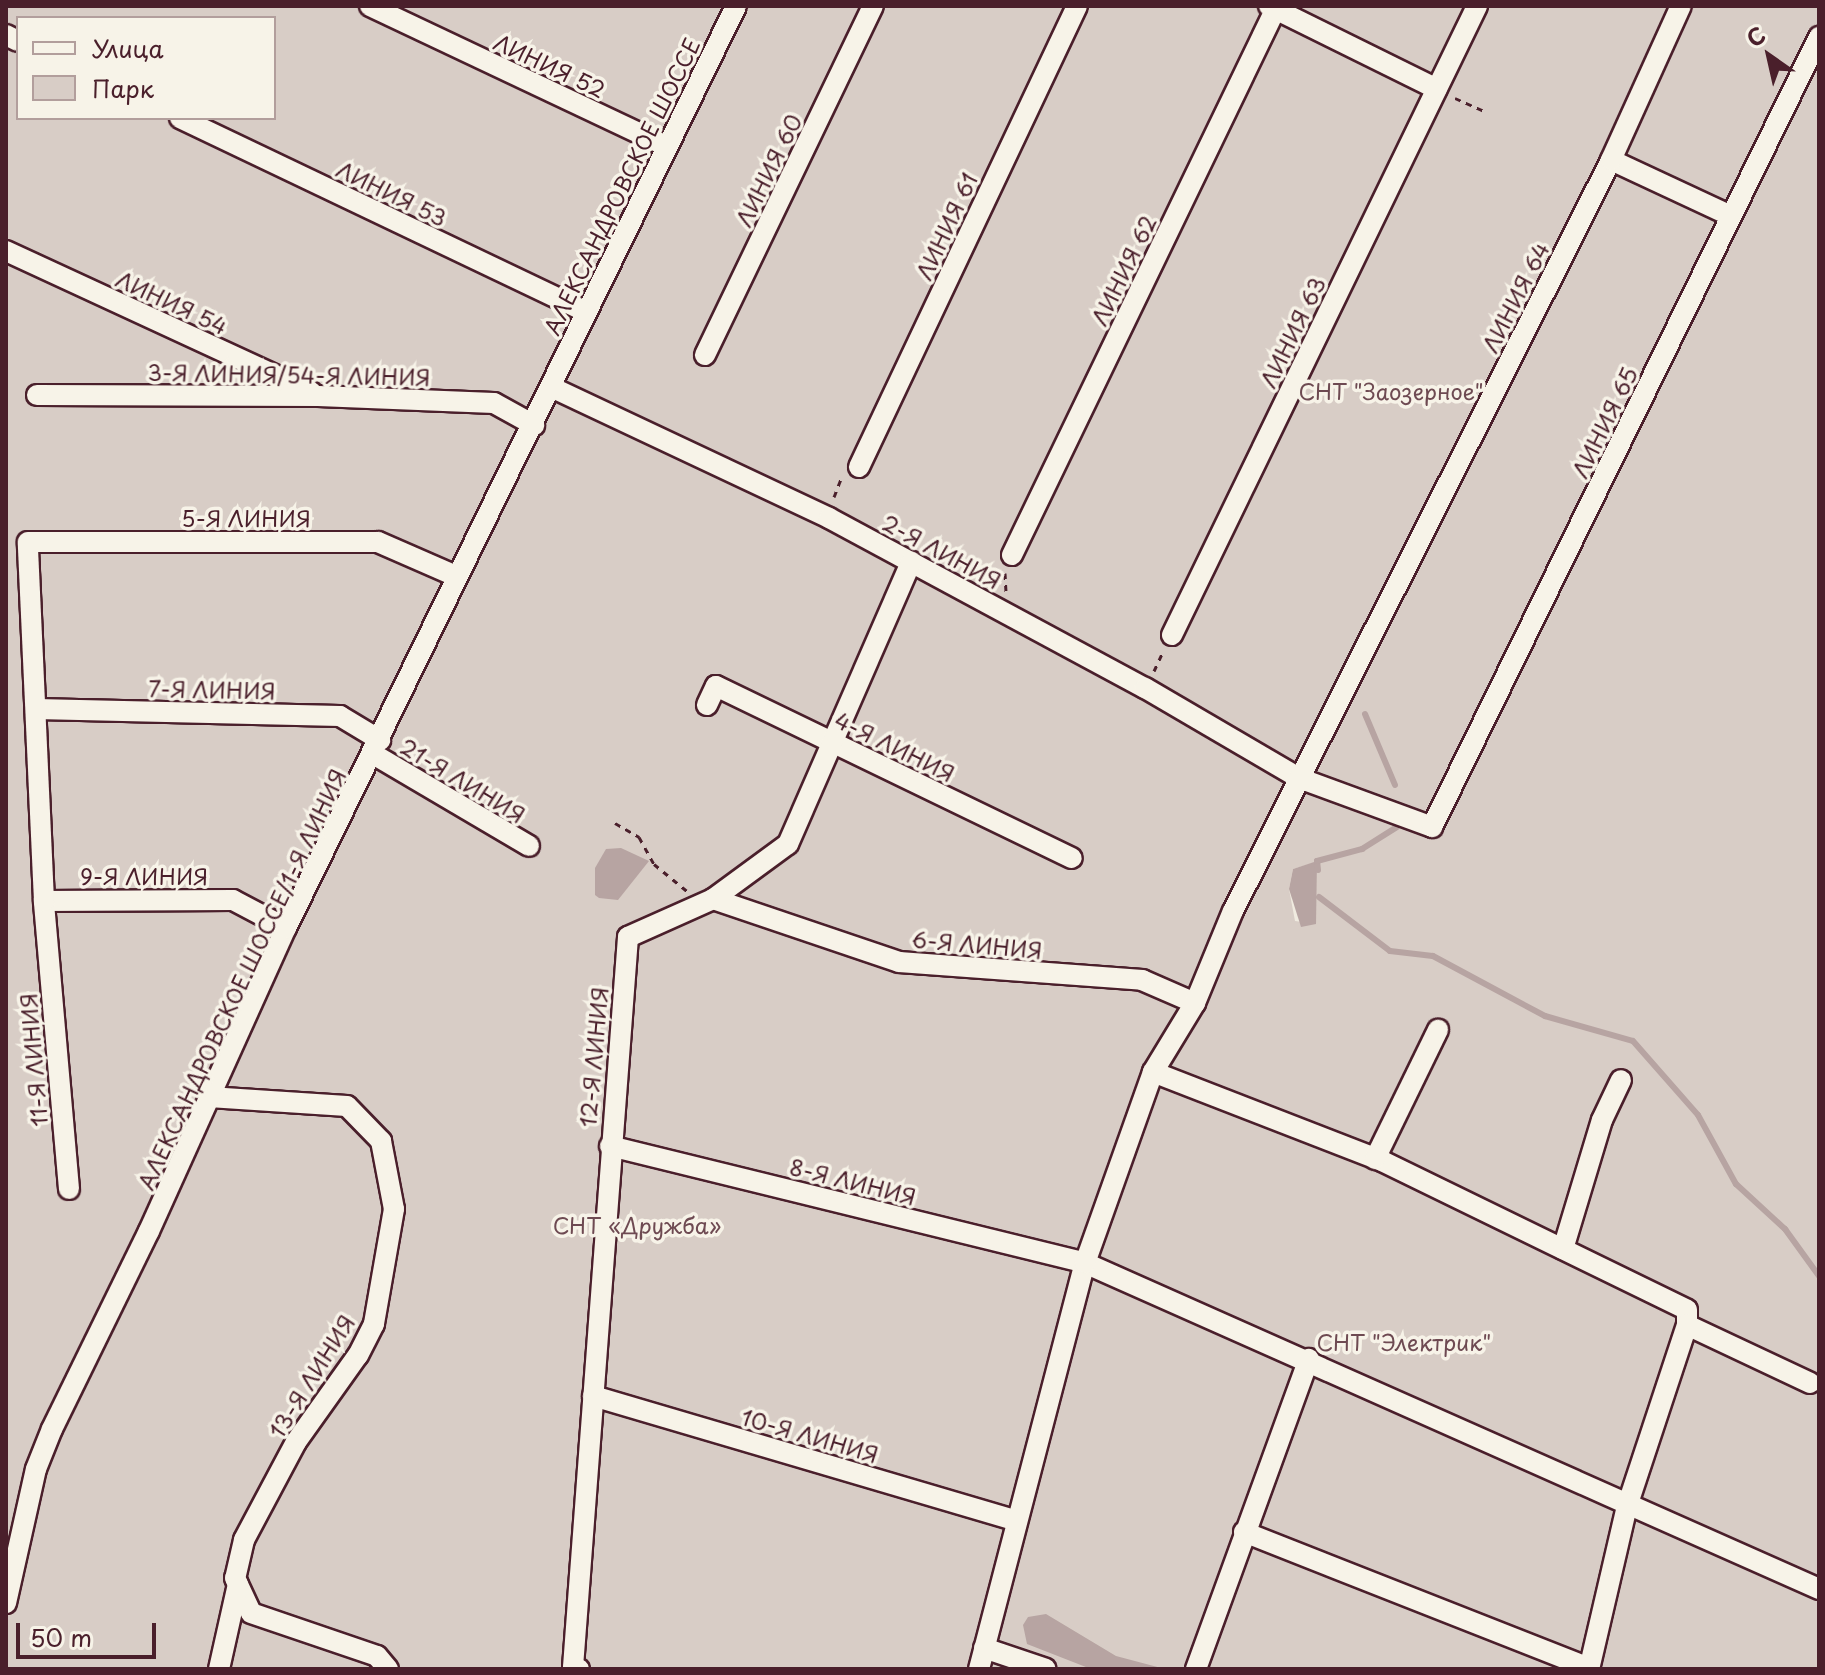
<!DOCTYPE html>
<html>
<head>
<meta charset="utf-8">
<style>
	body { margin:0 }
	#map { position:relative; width:1825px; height:1675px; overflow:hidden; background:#f0ebe0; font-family:"Playpen Sans",sans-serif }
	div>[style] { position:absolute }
	.green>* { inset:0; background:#d8cdc6 }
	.water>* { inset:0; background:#b7a4a2 }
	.stream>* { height:6px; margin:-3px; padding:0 3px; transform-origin:3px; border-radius:3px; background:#b7a4a2 }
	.path>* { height:3px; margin-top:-1.5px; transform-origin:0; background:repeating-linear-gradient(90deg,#4a1f2b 0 6px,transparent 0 12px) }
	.roads { filter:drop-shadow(2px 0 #4a1f2b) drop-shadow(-2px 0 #4a1f2b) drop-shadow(0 2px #4a1f2b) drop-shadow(0 -2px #4a1f2b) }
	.minor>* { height:20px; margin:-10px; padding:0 10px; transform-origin:10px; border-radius:10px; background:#f7f3e8 }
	span { translate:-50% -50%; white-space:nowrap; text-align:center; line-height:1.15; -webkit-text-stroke:7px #f7f3e8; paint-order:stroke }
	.street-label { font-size:22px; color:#4a1f2b }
	.park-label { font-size:22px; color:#6e4a52 }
	.frame { position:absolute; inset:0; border:8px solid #4a1f2b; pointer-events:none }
	.legend { position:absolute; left:16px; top:16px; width:260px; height:104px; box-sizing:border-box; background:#f7f3e8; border:2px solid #b29e9c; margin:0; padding:10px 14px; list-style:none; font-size:24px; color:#4a1f2b }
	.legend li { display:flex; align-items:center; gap:16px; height:40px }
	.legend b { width:40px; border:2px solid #b29e9c }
	.north { position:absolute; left:1729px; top:16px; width:80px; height:80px; -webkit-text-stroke:6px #f7f3e8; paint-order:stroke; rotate:326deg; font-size:22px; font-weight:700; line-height:32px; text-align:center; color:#4a1f2b }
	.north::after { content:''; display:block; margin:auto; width:28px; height:36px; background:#4a1f2b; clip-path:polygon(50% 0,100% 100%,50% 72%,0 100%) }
	.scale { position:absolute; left:16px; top:1623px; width:140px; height:36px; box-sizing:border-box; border:4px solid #4a1f2b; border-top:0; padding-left:10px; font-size:24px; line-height:28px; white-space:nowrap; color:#4a1f2b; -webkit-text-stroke:6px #f7f3e8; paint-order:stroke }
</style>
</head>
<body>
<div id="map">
	<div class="green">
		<div style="clip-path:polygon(evenodd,6px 6px,1819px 6px,1819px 1669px,6px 1669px,6px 6px,18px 18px,274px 18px,274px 118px,18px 118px,18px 18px,6px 6px,1316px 862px,1316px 924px,1295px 921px,1289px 889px,1293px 869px,1316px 862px)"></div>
	</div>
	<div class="water">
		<div style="clip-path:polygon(621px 848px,649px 861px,618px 900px,599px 898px,595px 895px,595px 868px,606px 849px)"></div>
		<div style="clip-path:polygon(1317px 861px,1316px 924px,1301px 927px,1289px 889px,1293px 869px)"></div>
		<div style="clip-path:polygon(1046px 1614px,1116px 1656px,1165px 1669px,1091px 1669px,1027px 1644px,1023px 1625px,1028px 1617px)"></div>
	</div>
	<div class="stream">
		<div style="left:1365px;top:714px;width:77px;rotate:67.1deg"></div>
		<div style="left:1318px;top:870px;width:9px;rotate:-96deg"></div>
		<div style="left:1317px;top:861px;width:47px;rotate:-14.9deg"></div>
		<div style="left:1362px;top:849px;width:41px;rotate:-32.2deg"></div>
		<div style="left:1319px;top:897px;width:89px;rotate:37.3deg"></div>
		<div style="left:1390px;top:951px;width:43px;rotate:6.6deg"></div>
		<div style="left:1433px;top:956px;width:127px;rotate:28.2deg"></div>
		<div style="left:1545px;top:1016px;width:91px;rotate:15.9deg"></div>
		<div style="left:1633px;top:1041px;width:98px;rotate:48.7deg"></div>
		<div style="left:1698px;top:1115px;width:79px;rotate:61.2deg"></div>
		<div style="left:1736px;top:1184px;width:67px;rotate:42.6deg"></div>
		<div style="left:1785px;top:1229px;width:58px;rotate:54.1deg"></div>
	</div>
	<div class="path">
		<div style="left:1455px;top:98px;width:34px;rotate:24deg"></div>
		<div style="left:834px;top:497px;width:22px;rotate:-69deg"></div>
		<div style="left:1005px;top:573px;width:19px;rotate:87deg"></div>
		<div style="left:1154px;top:671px;width:21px;rotate:-65deg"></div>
		<div style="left:615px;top:823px;width:28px;rotate:30deg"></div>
		<div style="left:639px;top:837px;width:31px;rotate:61deg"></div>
		<div style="left:654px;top:864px;width:43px;rotate:39.3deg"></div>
	</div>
	<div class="roads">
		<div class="minor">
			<div style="left:370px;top:6px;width:327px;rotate:25.3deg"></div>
			<div style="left:1269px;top:6px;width:187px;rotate:26.3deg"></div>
			<div style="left:6px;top:35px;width:13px;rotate:27deg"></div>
			<div style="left:180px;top:118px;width:448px;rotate:25.5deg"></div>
			<div style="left:1611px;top:160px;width:132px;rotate:25deg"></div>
			<div style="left:6px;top:251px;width:336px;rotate:24.8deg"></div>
			<div style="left:705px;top:355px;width:387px;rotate:-64.3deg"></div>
			<div style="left:551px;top:387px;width:307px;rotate:25.2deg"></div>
			<div style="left:829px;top:518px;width:359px;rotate:28.3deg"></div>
			<div style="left:1145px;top:688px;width:178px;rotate:30.3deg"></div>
			<div style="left:1299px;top:778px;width:142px;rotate:20.2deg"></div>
			<div style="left:1432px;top:827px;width:880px;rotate:-63.9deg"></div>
			<div style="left:37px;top:395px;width:281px;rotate:0.2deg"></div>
			<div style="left:318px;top:396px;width:176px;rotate:2.3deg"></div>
			<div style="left:494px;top:403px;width:46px;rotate:28.8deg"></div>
			<div style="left:859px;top:467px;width:510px;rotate:-64.69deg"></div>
			<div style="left:1012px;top:555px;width:610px;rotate:-64.23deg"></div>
			<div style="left:1172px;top:635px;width:699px;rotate:-64.13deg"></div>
			<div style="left:707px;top:705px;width:21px;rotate:-65deg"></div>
			<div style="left:716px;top:686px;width:395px;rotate:25.8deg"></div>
			<div style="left:36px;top:709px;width:304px;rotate:1.3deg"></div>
			<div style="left:340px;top:716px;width:47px;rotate:31deg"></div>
			<div style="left:373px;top:754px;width:181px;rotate:30.5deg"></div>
			<div style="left:713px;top:899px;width:196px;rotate:18.7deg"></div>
			<div style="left:899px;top:962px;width:244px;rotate:4.2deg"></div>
			<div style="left:1142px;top:980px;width:58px;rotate:23.5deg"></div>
			<div style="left:44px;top:901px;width:189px;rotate:-0.3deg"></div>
			<div style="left:233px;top:900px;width:60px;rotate:27.8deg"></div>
			<div style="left:1153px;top:1072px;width:246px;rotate:21.2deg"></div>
			<div style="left:1382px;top:1161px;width:339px;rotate:26deg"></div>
			<div style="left:1687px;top:1310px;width:15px;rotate:90deg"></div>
			<div style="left:1687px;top:1325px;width:191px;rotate:108.3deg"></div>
			<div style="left:1627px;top:1506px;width:167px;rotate:103.1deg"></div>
			<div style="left:209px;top:1097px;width:138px;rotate:3.7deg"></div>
			<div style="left:347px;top:1106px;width:49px;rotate:45.8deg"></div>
			<div style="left:381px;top:1141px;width:69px;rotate:79.2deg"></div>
			<div style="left:394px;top:1209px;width:117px;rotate:99.9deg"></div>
			<div style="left:374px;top:1324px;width:35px;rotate:117deg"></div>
			<div style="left:358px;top:1355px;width:107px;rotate:125.5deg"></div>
			<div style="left:296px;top:1442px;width:111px;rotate:118deg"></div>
			<div style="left:244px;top:1540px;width:39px;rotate:103deg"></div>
			<div style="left:235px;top:1578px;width:38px;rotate:65deg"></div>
			<div style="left:251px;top:1613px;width:133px;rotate:18.8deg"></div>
			<div style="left:377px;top:1656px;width:17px;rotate:50deg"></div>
			<div style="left:610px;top:1146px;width:489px;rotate:13.8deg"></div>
			<div style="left:1085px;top:1263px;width:803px;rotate:23.95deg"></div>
			<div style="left:1375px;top:1159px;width:144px;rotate:-64deg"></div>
			<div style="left:69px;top:1189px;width:289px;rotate:-95deg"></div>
			<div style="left:44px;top:901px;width:359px;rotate:-92.6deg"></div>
			<div style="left:28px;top:542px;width:350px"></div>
			<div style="left:378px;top:542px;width:85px;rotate:23.6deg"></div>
			<div style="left:1563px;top:1249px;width:135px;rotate:-73.2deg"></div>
			<div style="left:1602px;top:1120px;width:44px;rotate:-64.6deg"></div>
			<div style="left:1687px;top:1325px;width:136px;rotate:25.2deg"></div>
			<div style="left:593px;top:1396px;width:440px;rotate:16.4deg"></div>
			<div style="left:1244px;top:1532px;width:371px;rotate:21.5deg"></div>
			<div style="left:6px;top:1603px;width:137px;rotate:-77.4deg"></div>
			<div style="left:36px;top:1469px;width:43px;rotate:-68.2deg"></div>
			<div style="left:52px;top:1429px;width:220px;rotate:-63.9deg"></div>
			<div style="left:149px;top:1231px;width:333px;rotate:-65.7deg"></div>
			<div style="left:286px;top:928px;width:1026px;rotate:-63.98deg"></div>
			<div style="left:984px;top:1648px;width:65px;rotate:18.7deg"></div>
			<div style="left:219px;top:1669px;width:87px;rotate:-77.4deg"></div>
			<div style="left:579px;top:1669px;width:6px;rotate:-162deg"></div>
			<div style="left:573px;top:1667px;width:732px;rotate:-85.69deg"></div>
			<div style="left:628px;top:937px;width:93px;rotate:-24.1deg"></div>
			<div style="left:713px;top:899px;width:93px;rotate:-36.3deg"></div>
			<div style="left:788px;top:844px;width:308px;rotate:-66.4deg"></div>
			<div style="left:979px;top:1669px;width:420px;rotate:-75.4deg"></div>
			<div style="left:1085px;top:1263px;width:203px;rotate:-70.4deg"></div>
			<div style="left:1153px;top:1072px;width:81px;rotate:-58.7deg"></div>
			<div style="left:1195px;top:1003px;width:100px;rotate:-67.6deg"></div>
			<div style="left:1233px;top:911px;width:841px;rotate:-63.28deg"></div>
			<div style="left:1611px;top:160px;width:169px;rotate:-65.6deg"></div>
			<div style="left:1196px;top:1669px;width:330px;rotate:-70deg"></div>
		</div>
	</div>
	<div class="street-label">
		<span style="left:550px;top:65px;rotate:25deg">ЛИНИЯ 52</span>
		<span style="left:768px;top:170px;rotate:-64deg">ЛИНИЯ 60</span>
		<span style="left:621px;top:186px;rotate:-64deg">АЛЕКСАНДРОВСКОЕ ШОССЕ</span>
		<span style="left:392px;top:193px;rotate:26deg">ЛИНИЯ 53</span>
		<span style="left:946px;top:226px;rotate:-65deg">ЛИНИЯ 61</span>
		<span style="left:1123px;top:270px;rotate:-64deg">ЛИНИЯ 62</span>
		<span style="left:1515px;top:297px;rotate:-63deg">ЛИНИЯ 64</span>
		<span style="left:172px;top:302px;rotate:25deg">ЛИНИЯ 54</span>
		<span style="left:1292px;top:332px;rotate:-64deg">ЛИНИЯ 63</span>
		<span style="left:289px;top:374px;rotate:1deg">3-Я ЛИНИЯ/54-Я ЛИНИЯ</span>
		<span style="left:1604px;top:422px;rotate:-64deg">ЛИНИЯ 65</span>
		<span style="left:246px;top:518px">5-Я ЛИНИЯ</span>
		<span style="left:942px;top:551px;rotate:28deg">2-Я ЛИНИЯ</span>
		<span style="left:212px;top:689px;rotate:1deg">7-Я ЛИНИЯ</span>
		<span style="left:895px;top:746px;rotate:26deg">4-Я ЛИНИЯ</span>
		<span style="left:463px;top:780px;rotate:31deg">21-Я ЛИНИЯ</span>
		<span style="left:144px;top:876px">9-Я ЛИНИЯ</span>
		<span style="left:977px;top:944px;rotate:5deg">6-Я ЛИНИЯ</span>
		<span style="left:241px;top:979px;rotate:-65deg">АЛЕКСАНДРОВСКОЕ ШОССЕ/1-Я ЛИНИЯ</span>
		<span style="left:593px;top:1057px;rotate:-85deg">12-Я ЛИНИЯ</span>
		<span style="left:33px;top:1060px;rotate:-95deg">11-Я ЛИНИЯ</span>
		<span style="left:853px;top:1181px;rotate:14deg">8-Я ЛИНИЯ</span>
		<span style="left:311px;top:1376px;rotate:-58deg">13-Я ЛИНИЯ</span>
		<span style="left:810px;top:1435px;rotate:16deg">10-Я ЛИНИЯ</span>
	</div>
	<div class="park-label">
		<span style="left:1391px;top:391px">СНТ "Заозерное"</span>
		<span style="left:637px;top:1225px">СНТ «Дружба»</span>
		<span style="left:1404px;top:1342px">СНТ "Электрик"</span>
	</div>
	<div class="frame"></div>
	<ul class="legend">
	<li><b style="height:10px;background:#f7f3e8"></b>Улица</li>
	<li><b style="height:22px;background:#d8cdc6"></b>Парк</li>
	</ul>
	<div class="north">С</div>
	<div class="scale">50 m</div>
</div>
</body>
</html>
